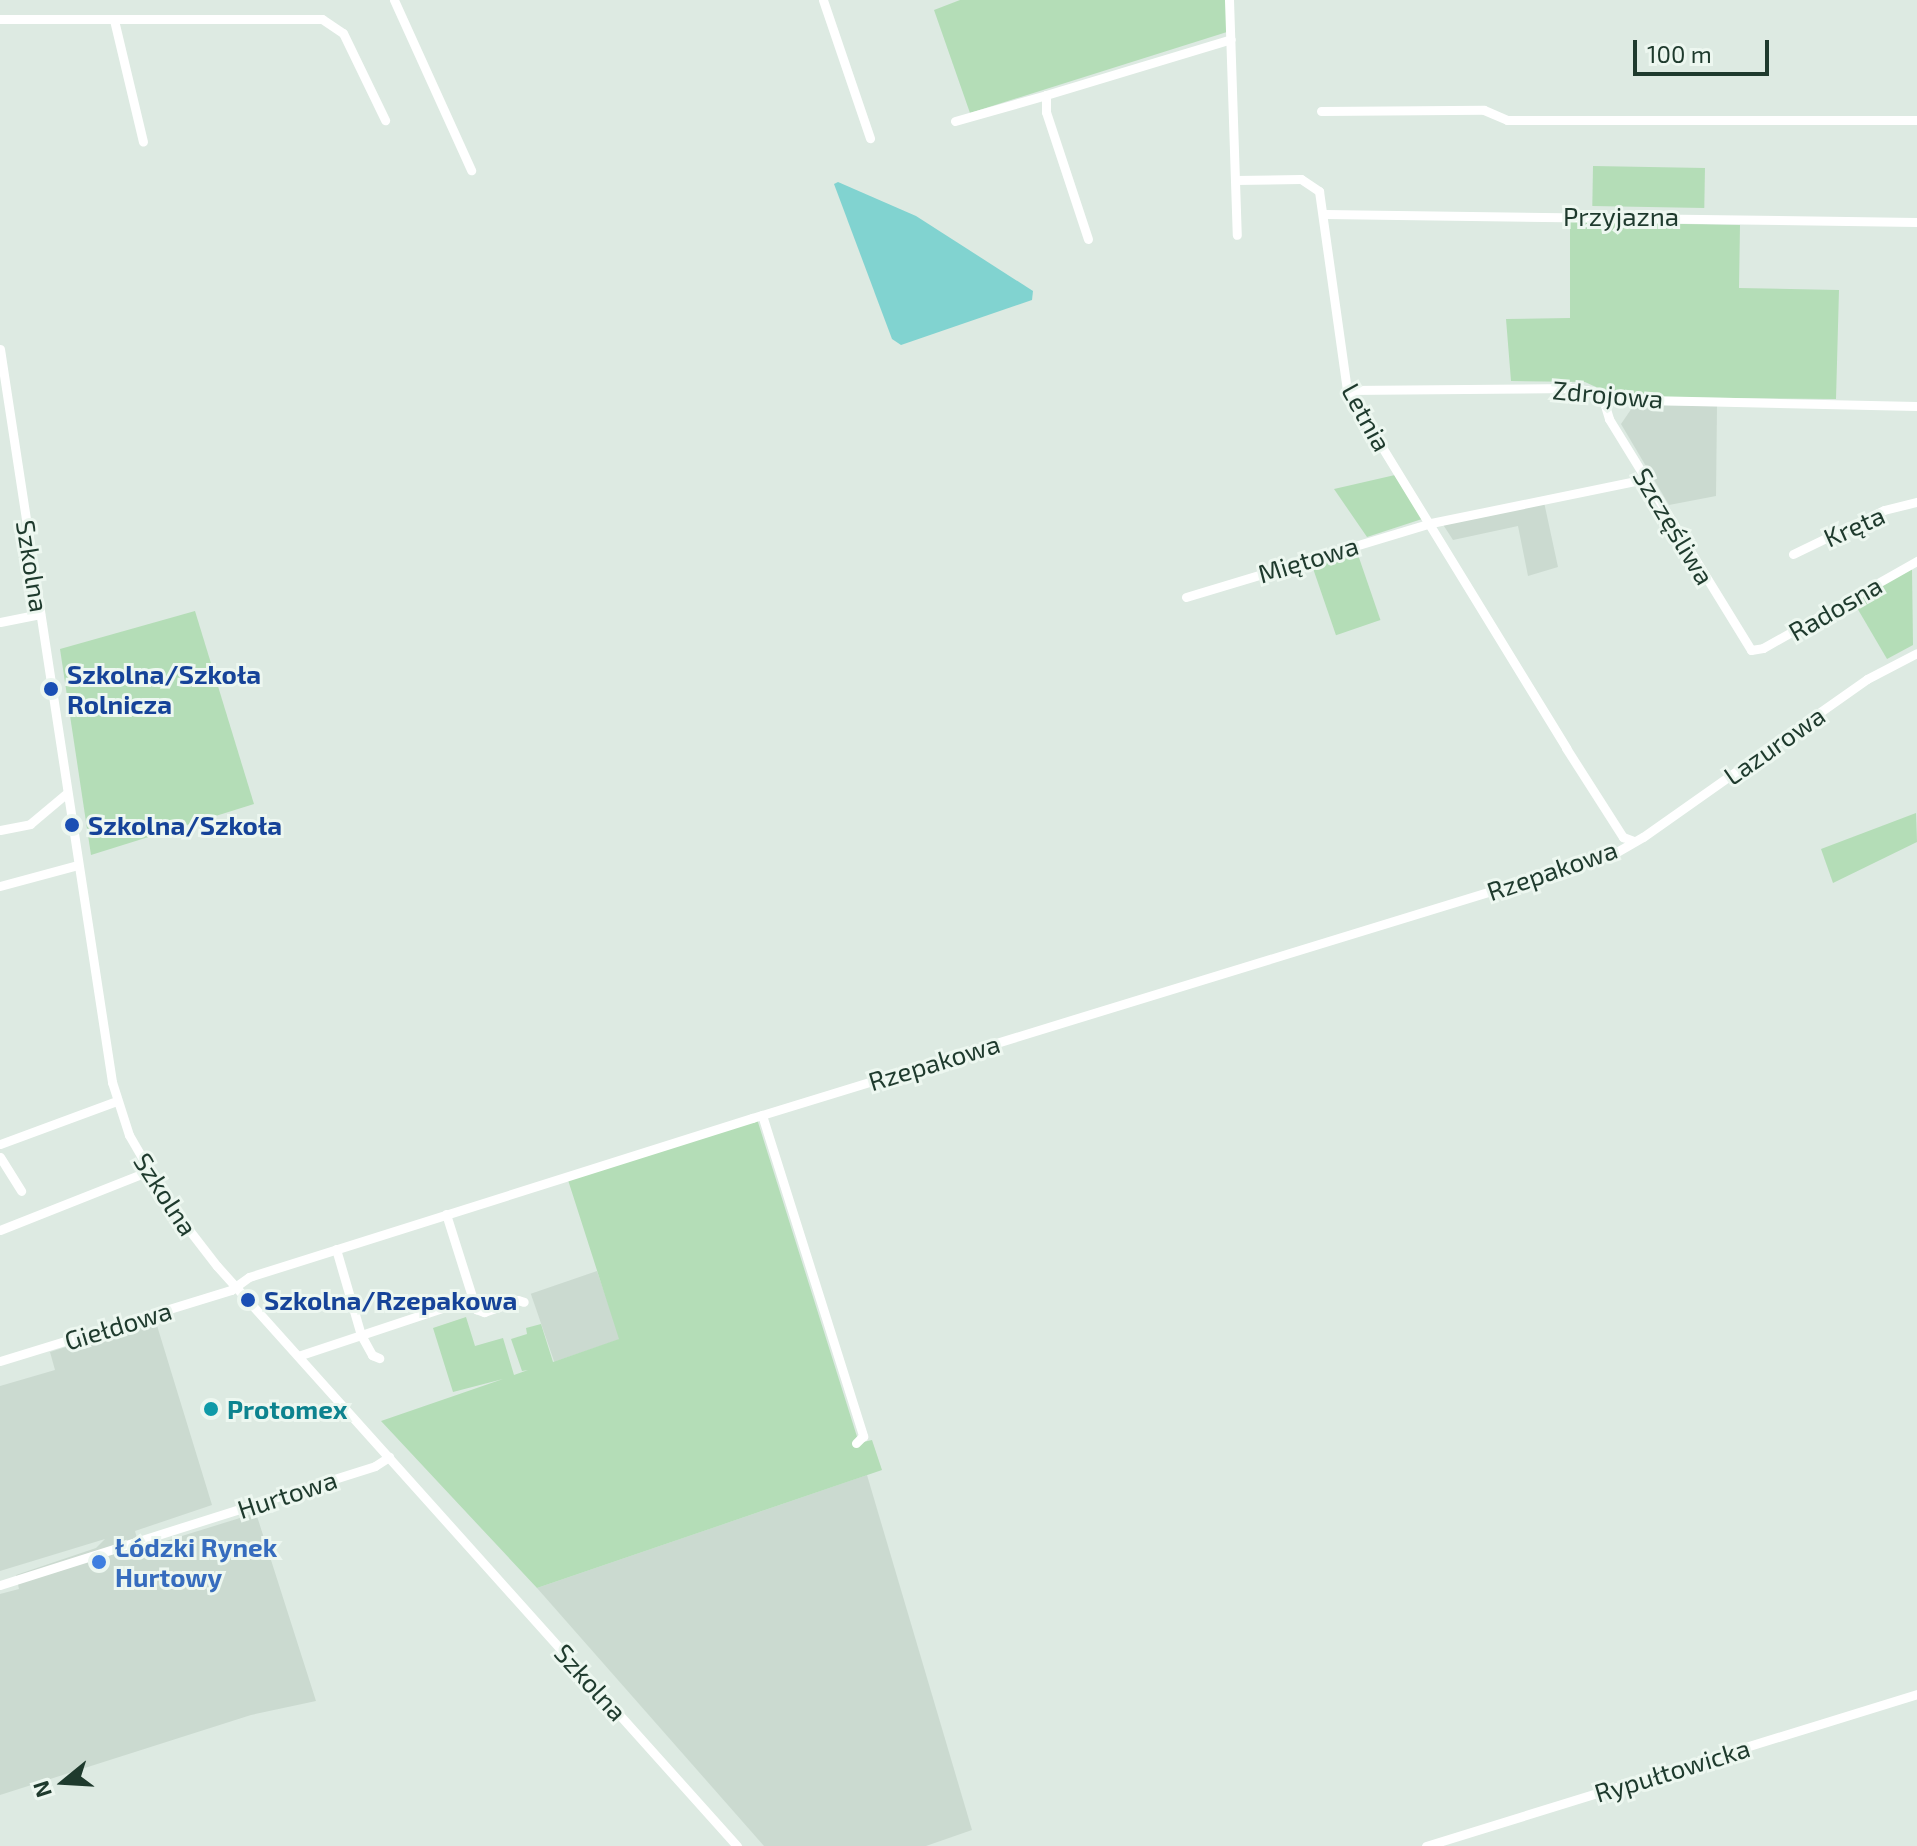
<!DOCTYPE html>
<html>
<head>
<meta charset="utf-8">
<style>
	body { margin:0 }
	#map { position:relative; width:1917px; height:1846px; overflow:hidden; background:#ddeae2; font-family:"Exo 2",sans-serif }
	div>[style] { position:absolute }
	.built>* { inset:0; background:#cbdad0; transform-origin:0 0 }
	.green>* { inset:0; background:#b4ddb7; transform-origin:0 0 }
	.water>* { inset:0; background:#81d3d0 }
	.minor>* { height:9px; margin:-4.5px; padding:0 4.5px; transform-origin:4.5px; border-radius:4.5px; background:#fff }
	.dots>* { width:22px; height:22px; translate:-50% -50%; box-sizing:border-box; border:4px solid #edf7f0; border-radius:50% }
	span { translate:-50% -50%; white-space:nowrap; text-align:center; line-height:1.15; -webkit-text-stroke:6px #edf7f0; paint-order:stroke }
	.street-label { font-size:26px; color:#1e3a2d }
	.transit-label { font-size:26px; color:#164399; font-weight:700 }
	.left { translate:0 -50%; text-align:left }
	.culture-label { font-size:26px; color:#0d838f; font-weight:700 }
	.shop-label { font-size:26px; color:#366cbe; font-weight:700 }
	.north { position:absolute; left:24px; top:1742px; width:80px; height:80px; -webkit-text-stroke:6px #edf7f0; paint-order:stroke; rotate:252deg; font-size:22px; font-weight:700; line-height:32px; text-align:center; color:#1e3a2d }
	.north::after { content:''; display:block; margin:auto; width:28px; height:36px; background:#1e3a2d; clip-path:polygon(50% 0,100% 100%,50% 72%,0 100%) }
	.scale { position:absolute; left:1633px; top:40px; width:136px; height:36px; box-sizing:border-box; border:4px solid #1e3a2d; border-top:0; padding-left:10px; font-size:24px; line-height:28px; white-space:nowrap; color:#1e3a2d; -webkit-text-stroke:6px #edf7f0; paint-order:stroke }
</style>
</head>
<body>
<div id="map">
	<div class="built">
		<div style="clip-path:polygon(1634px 405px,1717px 406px,1716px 496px,1669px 505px,1621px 424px)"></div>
		<div style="clip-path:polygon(1544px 502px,1558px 567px,1528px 576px,1518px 526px,1453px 540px,1442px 523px)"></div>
		<div style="left:597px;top:1271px;width:72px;height:70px;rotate:71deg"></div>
		<div style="clip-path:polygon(155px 1319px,212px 1505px,135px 1531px,140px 1549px,256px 1513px,316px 1701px,251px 1715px,0 1795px,0 1594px,19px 1589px,16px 1575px,96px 1548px,105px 1539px,0 1571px,0 1386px,55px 1370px,50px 1352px)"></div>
		<div style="clip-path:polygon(867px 1475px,972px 1830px,926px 1846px,764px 1846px,537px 1588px)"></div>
	</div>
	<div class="green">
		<div style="clip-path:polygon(960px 0,1226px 0,1227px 32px,970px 113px,934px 10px)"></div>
		<div style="left:1593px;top:166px;width:112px;height:40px;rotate:1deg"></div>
		<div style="clip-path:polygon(1570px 222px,1740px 225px,1739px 288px,1839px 290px,1836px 399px,1645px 397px,1609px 393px,1585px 382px,1511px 381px,1506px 319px,1570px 318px)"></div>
		<div style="clip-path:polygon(1395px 475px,1422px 519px,1367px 537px,1334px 489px)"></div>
		<div style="left:1356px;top:549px;width:75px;height:47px;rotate:71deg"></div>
		<div style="clip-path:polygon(1912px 569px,1913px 645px,1887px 659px,1853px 601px)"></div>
		<div style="clip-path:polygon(195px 611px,254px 804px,91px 855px,60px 649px)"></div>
		<div style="clip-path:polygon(1916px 813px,1917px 842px,1833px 883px,1821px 849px)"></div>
		<div style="clip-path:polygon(757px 1119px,859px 1443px,872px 1440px,882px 1470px,537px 1588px,381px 1421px,503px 1379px,453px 1392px,433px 1328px,466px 1317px,475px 1346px,503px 1338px,514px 1375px,528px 1370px,522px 1371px,511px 1339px,527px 1334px,526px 1328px,541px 1324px,553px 1362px,619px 1339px,568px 1180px)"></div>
	</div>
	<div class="water">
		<div style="clip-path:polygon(838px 182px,916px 216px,1033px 291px,1032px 300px,901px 345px,892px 339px,834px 184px)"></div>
	</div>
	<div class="minor">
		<div style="left:394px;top:0;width:187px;rotate:65.6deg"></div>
		<div style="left:823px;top:0;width:146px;rotate:71.2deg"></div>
		<div style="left:1229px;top:0;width:235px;rotate:88.1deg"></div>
		<div style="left:0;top:19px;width:322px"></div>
		<div style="left:322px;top:19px;width:25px;rotate:34deg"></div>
		<div style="left:343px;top:33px;width:97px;rotate:64.2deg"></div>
		<div style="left:114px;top:20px;width:125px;rotate:76.6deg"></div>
		<div style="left:1321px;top:111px;width:163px;rotate:-0.4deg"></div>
		<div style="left:1484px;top:110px;width:25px;rotate:23deg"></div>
		<div style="left:1507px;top:120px;width:410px"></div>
		<div style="left:955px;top:121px;width:95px;rotate:-15.9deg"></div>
		<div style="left:1235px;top:180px;width:66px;rotate:-0.9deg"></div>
		<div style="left:1301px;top:179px;width:22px;rotate:34deg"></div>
		<div style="left:1319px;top:191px;width:201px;rotate:82deg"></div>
		<div style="left:1347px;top:390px;width:420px;rotate:58.5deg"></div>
		<div style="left:1566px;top:748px;width:106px;rotate:57.4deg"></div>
		<div style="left:1623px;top:837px;width:12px;rotate:20deg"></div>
		<div style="left:1324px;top:214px;width:593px;rotate:0.77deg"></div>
		<div style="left:1088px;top:239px;width:134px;rotate:-108.3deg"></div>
		<div style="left:1046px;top:112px;width:17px;rotate:-90deg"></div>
		<div style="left:1046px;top:95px;width:193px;rotate:-16.8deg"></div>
		<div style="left:0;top:349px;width:742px;rotate:81.31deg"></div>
		<div style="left:112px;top:1082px;width:56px;rotate:72.2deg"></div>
		<div style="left:129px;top:1135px;width:80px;rotate:59.9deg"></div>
		<div style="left:169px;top:1204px;width:78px;rotate:52.3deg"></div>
		<div style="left:217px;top:1266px;width:779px;rotate:48.12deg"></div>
		<div style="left:1347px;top:390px;width:225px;rotate:-0.5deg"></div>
		<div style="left:1572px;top:388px;width:15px;rotate:8deg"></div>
		<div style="left:1587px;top:390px;width:18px;rotate:29deg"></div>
		<div style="left:1603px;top:399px;width:314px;rotate:1.3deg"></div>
		<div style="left:1603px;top:399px;width:21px;rotate:73deg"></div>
		<div style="left:1609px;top:419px;width:271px;rotate:58.4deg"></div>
		<div style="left:1751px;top:650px;width:12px;rotate:-9deg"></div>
		<div style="left:1763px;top:648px;width:177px;rotate:-29.5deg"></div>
		<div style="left:1793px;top:554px;width:101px;rotate:-25.8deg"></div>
		<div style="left:1884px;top:510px;width:34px;rotate:-14deg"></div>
		<div style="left:1186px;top:597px;width:256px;rotate:-16.8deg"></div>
		<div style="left:1431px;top:523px;width:218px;rotate:-11.6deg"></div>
		<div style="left:0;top:622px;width:41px;rotate:-11.3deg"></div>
		<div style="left:0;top:830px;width:31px;rotate:-11deg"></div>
		<div style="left:30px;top:824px;width:48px;rotate:-40deg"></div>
		<div style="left:0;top:886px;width:81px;rotate:-15.1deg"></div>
		<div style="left:762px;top:1115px;width:337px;rotate:72.5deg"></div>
		<div style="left:863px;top:1436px;width:10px;rotate:135deg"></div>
		<div style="left:0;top:1144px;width:125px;rotate:-20.2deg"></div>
		<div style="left:0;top:1157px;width:40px;rotate:58deg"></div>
		<div style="left:446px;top:1214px;width:100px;rotate:72.5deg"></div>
		<div style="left:476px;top:1309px;width:9px;rotate:21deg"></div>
		<div style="left:484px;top:1312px;width:36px;rotate:-19deg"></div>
		<div style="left:518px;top:1300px;width:6px;rotate:18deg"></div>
		<div style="left:0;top:1230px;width:160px;rotate:-21.6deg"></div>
		<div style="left:336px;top:1249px;width:90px;rotate:73.8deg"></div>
		<div style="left:361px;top:1335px;width:23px;rotate:61deg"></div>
		<div style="left:372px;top:1355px;width:8px;rotate:23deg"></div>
		<div style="left:298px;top:1356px;width:183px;rotate:-18.4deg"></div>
		<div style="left:0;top:1361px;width:242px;rotate:-17.1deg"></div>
		<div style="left:231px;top:1290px;width:22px;rotate:-36deg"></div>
		<div style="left:249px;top:1277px;width:528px;rotate:-17.54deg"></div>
		<div style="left:752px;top:1118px;width:903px;rotate:-17.07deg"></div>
		<div style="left:1615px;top:853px;width:32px;rotate:-30deg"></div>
		<div style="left:1643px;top:837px;width:274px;rotate:-35.2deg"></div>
		<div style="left:1867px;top:679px;width:56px;rotate:-27.5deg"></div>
		<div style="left:0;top:1585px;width:393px;rotate:-17.6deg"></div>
		<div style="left:375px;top:1466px;width:17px;rotate:-33deg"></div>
		<div style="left:1426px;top:1846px;width:514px;rotate:-17.2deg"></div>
	</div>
	<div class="dots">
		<div style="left:51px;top:689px;background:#1a4fb4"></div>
		<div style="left:72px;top:825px;background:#1a4fb4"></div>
		<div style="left:248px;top:1300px;background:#1a4fb4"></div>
		<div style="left:211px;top:1409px;background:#0f9aa8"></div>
		<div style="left:99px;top:1562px;background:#3f7fe0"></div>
	</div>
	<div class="street-label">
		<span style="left:1621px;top:216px">Przyjazna</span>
		<span style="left:1608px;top:394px;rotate:5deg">Zdrojowa</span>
		<span style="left:1367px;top:417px;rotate:61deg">Letnia</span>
		<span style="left:1674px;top:526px;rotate:59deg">Szczęśliwa</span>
		<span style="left:1854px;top:526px;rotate:-24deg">Kręta</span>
		<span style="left:1308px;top:559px;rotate:-17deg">Miętowa</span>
		<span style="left:33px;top:566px;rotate:81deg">Szkolna</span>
		<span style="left:1835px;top:608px;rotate:-30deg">Radosna</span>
		<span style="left:1774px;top:745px;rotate:-35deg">Lazurowa</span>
		<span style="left:1552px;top:870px;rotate:-19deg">Rzepakowa</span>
		<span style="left:934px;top:1062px;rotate:-17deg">Rzepakowa</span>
		<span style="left:166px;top:1194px;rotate:57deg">Szkolna</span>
		<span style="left:118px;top:1325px;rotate:-17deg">Giełdowa</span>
		<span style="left:287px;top:1494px;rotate:-18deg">Hurtowa</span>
		<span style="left:591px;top:1682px;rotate:48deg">Szkolna</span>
		<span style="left:1672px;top:1770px;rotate:-17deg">Rypułtowicka</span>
	</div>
	<div class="transit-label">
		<span class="left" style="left:67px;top:689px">Szkolna/Szkoła<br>Rolnicza</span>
		<span class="left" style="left:88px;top:825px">Szkolna/Szkoła</span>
		<span class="left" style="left:264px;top:1300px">Szkolna/Rzepakowa</span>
	</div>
	<div class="culture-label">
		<span class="left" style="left:227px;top:1409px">Protomex</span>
	</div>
	<div class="shop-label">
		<span class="left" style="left:115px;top:1562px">Łódzki Rynek<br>Hurtowy</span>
	</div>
	<div class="north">N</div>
	<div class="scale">100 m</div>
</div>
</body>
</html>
